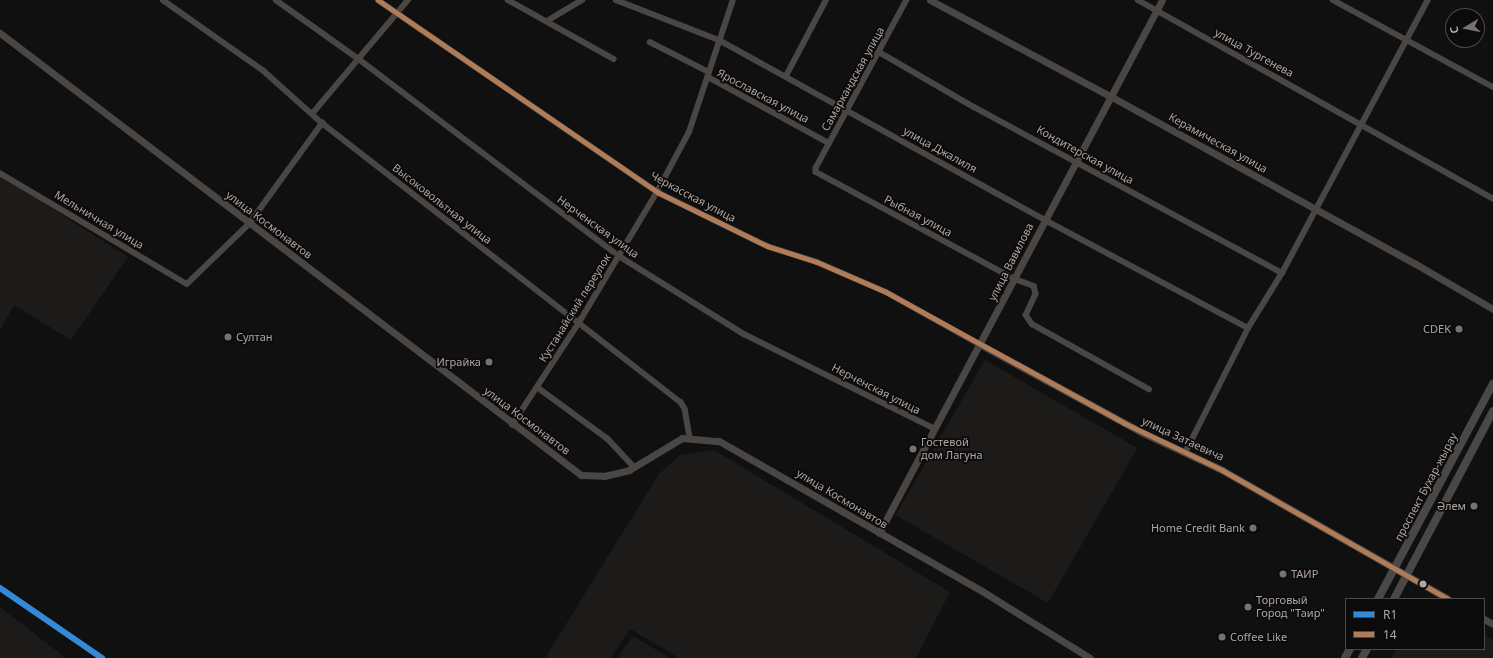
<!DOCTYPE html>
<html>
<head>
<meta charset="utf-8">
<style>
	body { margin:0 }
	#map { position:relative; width:1493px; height:658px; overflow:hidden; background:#101010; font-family:"Noto Sans",sans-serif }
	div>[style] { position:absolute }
	.built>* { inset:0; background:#1c1b1a; transform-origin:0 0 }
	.minor>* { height:5.5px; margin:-2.75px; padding:0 2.75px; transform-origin:2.75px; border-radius:2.75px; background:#494644 }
	.tertiary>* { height:7px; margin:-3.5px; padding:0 3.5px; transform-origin:3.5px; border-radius:3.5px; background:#494644 }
	.primary>* { height:8px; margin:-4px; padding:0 4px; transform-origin:4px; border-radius:4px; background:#4a4847 }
	.bus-1>* { height:5px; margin:-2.5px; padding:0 2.5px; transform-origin:2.5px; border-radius:2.5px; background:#b07c57 }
	.rail-1>* { height:6px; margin:-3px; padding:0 3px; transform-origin:3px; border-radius:3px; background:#338bd7 }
	.dots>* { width:11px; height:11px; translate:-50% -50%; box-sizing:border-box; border:2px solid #0c0b0b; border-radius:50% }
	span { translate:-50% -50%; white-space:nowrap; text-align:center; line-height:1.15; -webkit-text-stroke:3.5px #0c0b0b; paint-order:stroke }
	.street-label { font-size:11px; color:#b1a5a1 }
	.poi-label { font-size:11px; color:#b1a5a1 }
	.right { translate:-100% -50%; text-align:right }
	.left { translate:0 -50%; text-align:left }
	.legend { position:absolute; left:1345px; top:598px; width:140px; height:52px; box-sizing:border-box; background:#0c0b0b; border:1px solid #4e4947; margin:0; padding:5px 7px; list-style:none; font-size:12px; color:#b1a5a1 }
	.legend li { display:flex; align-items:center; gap:8px; height:20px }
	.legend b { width:20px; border:1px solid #4e4947 }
	.north { position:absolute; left:1445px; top:8px; width:40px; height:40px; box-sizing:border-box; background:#0c0b0b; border:1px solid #4e4947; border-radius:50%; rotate:260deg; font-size:11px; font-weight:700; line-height:16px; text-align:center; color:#b1a5a1 }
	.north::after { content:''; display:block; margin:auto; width:14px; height:18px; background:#79716e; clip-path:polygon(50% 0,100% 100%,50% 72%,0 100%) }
</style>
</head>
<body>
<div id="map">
	<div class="built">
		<div style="clip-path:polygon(0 175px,128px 257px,71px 340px,14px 305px,0 330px)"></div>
		<div style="left:985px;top:360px;width:176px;height:179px;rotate:30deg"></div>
		<div style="clip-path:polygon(714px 450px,950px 592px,916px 658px,679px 658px,630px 629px,611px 658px,545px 658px,659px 474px,680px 455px)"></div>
		<div style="clip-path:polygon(0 607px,66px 658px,0 658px)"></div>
		<div style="clip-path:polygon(1484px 635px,1493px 640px,1493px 658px,1391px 658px,1396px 649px,1484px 649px)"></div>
		<div style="clip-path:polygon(633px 636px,670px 658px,617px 658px)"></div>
	</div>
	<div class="minor">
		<div style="left:163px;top:0;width:123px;rotate:35.1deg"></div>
		<div style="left:264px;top:71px;width:78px;rotate:41.9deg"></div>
		<div style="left:322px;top:123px;width:455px;rotate:37.9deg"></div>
		<div style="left:681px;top:402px;width:8px;rotate:60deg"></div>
		<div style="left:685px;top:409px;width:27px;rotate:80deg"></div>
		<div style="left:276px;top:0;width:103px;rotate:35.5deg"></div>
		<div style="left:360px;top:60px;width:325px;rotate:37.1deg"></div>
		<div style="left:619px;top:256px;width:147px;rotate:32deg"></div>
		<div style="left:744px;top:334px;width:213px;rotate:26.4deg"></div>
		<div style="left:378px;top:0;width:339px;rotate:34.5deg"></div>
		<div style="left:657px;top:192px;width:123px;rotate:26.1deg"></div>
		<div style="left:767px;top:246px;width:52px;rotate:17.7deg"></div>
		<div style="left:817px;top:262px;width:75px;rotate:23.5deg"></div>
		<div style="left:886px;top:292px;width:109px;rotate:29.2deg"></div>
		<div style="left:508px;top:0;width:121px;rotate:29.1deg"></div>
		<div style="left:616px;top:0;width:110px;rotate:21.2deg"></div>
		<div style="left:719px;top:40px;width:372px;rotate:28.9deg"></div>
		<div style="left:1045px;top:220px;width:230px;rotate:28deg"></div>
		<div style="left:907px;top:0;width:191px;rotate:118.4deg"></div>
		<div style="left:816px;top:168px;width:4px;rotate:90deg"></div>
		<div style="left:816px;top:172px;width:226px;rotate:28.3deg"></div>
		<div style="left:1015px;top:279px;width:20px;rotate:20deg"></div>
		<div style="left:1034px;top:286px;width:8px;rotate:76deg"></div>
		<div style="left:1036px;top:294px;width:23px;rotate:115deg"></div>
		<div style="left:1026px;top:315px;width:11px;rotate:56deg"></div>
		<div style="left:1032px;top:324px;width:134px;rotate:29.1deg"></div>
		<div style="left:1138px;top:0;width:406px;rotate:29.2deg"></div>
		<div style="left:1333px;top:0;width:182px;rotate:28.5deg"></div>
		<div style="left:547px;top:21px;width:41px;rotate:-31deg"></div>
		<div style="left:650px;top:42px;width:66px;rotate:27deg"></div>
		<div style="left:879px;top:52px;width:110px;rotate:30.1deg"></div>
		<div style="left:974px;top:107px;width:350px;rotate:28.3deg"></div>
		<div style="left:786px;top:76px;width:86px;rotate:-62.2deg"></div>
		<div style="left:708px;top:77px;width:138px;rotate:28.6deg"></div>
		<div style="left:312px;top:114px;width:149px;rotate:-49.9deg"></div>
		<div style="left:0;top:173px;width:217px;rotate:30.7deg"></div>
		<div style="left:187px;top:284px;width:86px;rotate:-44.1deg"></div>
		<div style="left:249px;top:224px;width:125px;rotate:-54.1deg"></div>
		<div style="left:537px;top:387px;width:88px;rotate:36.2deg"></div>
		<div style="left:608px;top:439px;width:38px;rotate:47deg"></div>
		<div style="left:512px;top:425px;width:121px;rotate:-56.8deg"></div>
		<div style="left:578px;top:324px;width:154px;rotate:-59.1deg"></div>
		<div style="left:657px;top:192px;width:68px;rotate:-61.9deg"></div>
		<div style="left:689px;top:132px;width:139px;rotate:-71.6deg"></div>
		<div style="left:1186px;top:451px;width:138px;rotate:-63.2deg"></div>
		<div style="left:1248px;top:328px;width:65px;rotate:-58.3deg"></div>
		<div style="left:1282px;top:273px;width:310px;rotate:-61.9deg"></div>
	</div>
	<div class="tertiary">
		<div style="left:930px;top:0;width:204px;rotate:28.1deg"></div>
		<div style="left:1110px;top:96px;width:347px;rotate:28.8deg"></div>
		<div style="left:1414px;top:263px;width:91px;rotate:30.2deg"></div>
		<div style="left:0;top:33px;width:730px;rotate:37.26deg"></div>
		<div style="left:581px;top:475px;width:23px;rotate:2deg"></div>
		<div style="left:604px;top:476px;width:26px;rotate:-13deg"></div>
		<div style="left:629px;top:470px;width:62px;rotate:-31.1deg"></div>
		<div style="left:682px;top:438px;width:37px;rotate:5deg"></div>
		<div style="left:719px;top:441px;width:303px;rotate:29.7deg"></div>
		<div style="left:982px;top:591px;width:127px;rotate:31.8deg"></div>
		<div style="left:981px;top:345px;width:182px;rotate:28.5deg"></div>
		<div style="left:1141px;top:432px;width:89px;rotate:25.1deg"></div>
		<div style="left:1222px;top:470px;width:260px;rotate:29.7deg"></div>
		<div style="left:879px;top:533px;width:603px;rotate:-62.03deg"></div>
		<div style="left:1484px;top:619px;width:10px;rotate:29deg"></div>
	</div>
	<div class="primary">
		<div style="left:1378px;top:599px;width:244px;rotate:-61.9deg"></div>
		<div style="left:1394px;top:599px;width:212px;rotate:-62.2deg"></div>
		<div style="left:1345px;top:658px;width:10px;rotate:-61deg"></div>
		<div style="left:1362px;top:658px;width:10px;rotate:-61deg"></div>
	</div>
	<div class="bus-1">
		<div style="left:378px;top:0;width:339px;rotate:34.5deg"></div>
		<div style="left:657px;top:192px;width:123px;rotate:26.1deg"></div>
		<div style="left:767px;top:246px;width:52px;rotate:17.7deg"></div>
		<div style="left:817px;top:262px;width:75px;rotate:23.5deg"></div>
		<div style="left:886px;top:292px;width:272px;rotate:28.8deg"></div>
		<div style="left:1124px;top:423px;width:109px;rotate:25.6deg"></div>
		<div style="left:1222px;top:470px;width:260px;rotate:29.7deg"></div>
	</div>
	<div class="rail-1">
		<div style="left:0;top:588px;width:124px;rotate:34.5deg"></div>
	</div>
	<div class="dots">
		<div style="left:1459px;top:329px;background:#79716e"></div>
		<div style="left:228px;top:337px;background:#79716e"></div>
		<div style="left:489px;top:362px;background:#79716e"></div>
		<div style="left:913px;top:449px;background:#79716e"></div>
		<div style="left:1474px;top:506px;background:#79716e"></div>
		<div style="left:1253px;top:528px;background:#79716e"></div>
		<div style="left:1283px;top:574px;background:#79716e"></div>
		<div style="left:1423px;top:584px;background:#b1a5a1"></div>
		<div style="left:1248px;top:607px;background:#79716e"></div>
		<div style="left:1222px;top:637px;background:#79716e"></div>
	</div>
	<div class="street-label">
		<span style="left:1254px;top:53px;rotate:29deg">улица Тургенева</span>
		<span style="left:853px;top:79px;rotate:-61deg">Самаркандская улица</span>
		<span style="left:763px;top:96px;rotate:28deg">Ярославская улица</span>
		<span style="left:1218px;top:143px;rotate:29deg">Керамическая улица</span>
		<span style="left:940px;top:150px;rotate:29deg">улица Джалиля</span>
		<span style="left:1085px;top:155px;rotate:29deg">Кондитерская улица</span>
		<span style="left:693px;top:197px;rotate:28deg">Черкасская улица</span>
		<span style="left:442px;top:204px;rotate:38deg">Высоковольтная улица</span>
		<span style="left:918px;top:216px;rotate:28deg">Рыбная улица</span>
		<span style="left:99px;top:220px;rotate:31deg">Мельничная улица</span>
		<span style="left:269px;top:225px;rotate:37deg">улица Космонавтов</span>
		<span style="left:598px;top:227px;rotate:36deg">Нерченская улица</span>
		<span style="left:1011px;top:262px;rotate:-63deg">улица Вавилова</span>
		<span style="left:575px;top:308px;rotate:-58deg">Кустанайский переулок</span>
		<span style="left:876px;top:389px;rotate:27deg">Нерченская улица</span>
		<span style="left:527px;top:421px;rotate:37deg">улица Космонавтов</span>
		<span style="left:1183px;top:439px;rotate:25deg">улица Затаевича</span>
		<span style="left:1426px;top:487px;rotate:-62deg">проспект Бухар-жырау</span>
		<span style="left:842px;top:499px;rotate:31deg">улица Космонавтов</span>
	</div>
	<div class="poi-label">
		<span class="right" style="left:1451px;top:329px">CDEK</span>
		<span class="left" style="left:236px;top:337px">Султан</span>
		<span class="right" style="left:481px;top:362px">Играйка</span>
		<span class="left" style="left:921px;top:449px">Гостевой<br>дом Лагуна</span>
		<span class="right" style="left:1466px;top:506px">Әлем</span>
		<span class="right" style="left:1245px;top:528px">Home Credit Bank</span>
		<span class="left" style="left:1291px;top:574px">ТАИР</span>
		<span class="left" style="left:1256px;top:607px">Торговый<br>Город "Таир"</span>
		<span class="left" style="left:1230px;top:637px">Coffee Like</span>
	</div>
	<ul class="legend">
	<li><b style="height:5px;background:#338bd7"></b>R1</li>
	<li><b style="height:5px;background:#b07c57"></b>14</li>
	</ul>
	<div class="north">С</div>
</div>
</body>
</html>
